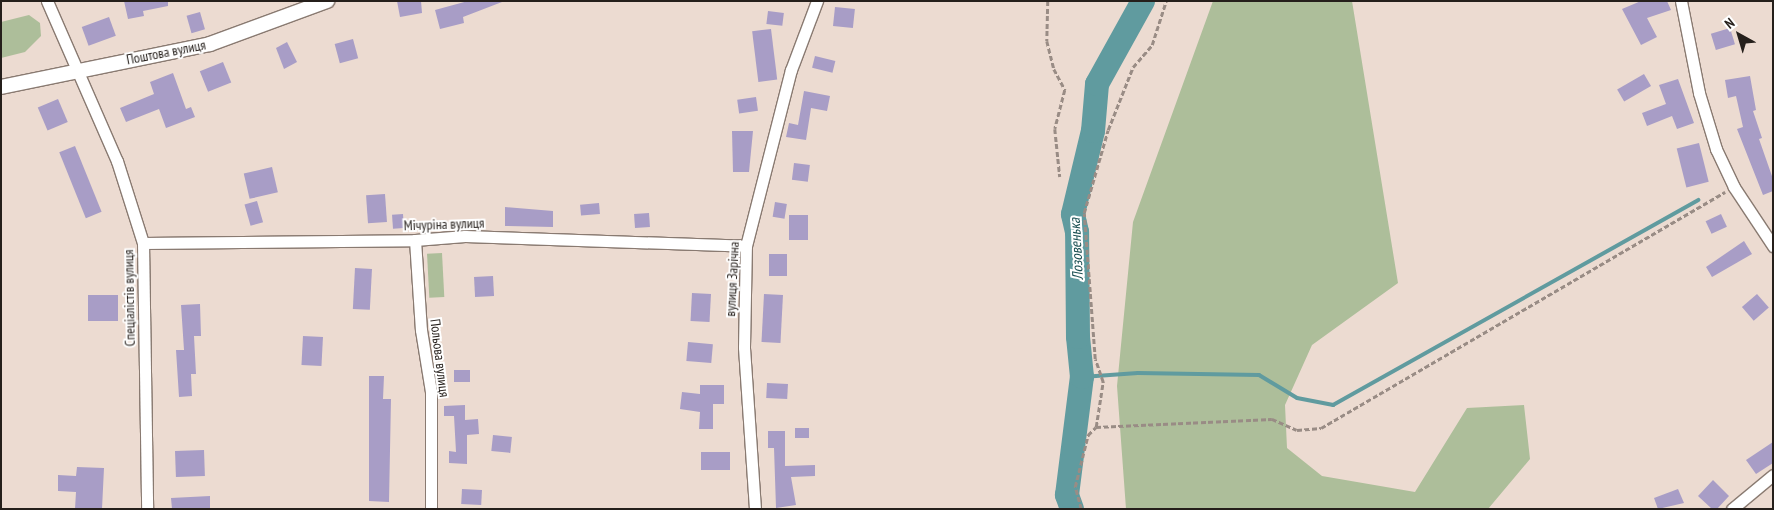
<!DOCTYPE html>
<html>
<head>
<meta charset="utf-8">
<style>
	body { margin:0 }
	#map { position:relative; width:1774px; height:510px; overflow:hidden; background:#ecdbd1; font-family:"PT Sans Narrow",sans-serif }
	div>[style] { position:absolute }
	.green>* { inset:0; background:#adbe9a; transform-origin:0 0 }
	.stream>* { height:4px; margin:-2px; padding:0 2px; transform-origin:2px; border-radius:2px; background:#609b9f }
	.river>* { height:24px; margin:-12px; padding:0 12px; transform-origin:12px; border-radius:12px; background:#609b9f }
	.building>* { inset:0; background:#a89dc6; transform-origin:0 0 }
	.path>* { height:2.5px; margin-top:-1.25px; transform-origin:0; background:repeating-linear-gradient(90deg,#998c85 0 5px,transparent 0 7.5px) }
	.roads { filter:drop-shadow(1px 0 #897a71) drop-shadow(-1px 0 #897a71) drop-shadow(0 1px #897a71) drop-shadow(0 -1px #897a71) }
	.minor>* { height:11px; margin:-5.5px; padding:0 5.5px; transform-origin:5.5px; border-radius:5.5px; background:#fff }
	.tertiary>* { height:14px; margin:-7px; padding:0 7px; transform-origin:7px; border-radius:7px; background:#fff }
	span { translate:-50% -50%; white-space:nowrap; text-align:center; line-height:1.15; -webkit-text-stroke:4px #fff; paint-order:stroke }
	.street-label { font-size:14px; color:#251f1b }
	.water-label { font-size:15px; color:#1a4f52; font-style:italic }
	.frame { position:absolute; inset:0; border:2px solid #251f1b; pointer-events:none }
	.north { position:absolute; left:1714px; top:10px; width:50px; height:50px; -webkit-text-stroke:4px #fff; paint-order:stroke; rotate:321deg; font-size:14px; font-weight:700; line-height:20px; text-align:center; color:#251f1b }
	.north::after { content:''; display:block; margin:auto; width:18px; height:22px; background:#251f1b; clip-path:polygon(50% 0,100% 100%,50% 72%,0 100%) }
</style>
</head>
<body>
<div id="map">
	<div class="green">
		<div style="clip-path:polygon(1213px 1px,1352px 1px,1398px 283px,1312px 345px,1285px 405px,1287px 448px,1322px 476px,1415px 492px,1467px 408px,1524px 405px,1530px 459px,1488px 509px,1126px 509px,1117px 386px,1133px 222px)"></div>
		<div style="clip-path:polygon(29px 15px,40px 23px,41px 36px,25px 52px,1px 58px,1px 22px)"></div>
		<div style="left:442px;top:253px;width:44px;height:15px;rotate:87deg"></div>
	</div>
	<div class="stream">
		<div style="left:1082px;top:377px;width:56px;rotate:-4.1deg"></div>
		<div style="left:1138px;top:373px;width:121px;rotate:0.9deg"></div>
		<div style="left:1259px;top:375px;width:44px;rotate:31.2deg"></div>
		<div style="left:1297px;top:398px;width:37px;rotate:11deg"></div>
		<div style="left:1333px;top:405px;width:419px;rotate:-29.3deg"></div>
	</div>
	<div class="river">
		<div style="left:1072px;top:509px;width:15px;rotate:-110deg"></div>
		<div style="left:1067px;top:495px;width:119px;rotate:-82.8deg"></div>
		<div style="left:1082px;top:377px;width:40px;rotate:-95.7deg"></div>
		<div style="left:1078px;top:337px;width:105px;rotate:-90.5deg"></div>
		<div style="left:1077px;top:232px;width:18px;rotate:-103deg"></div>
		<div style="left:1073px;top:214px;width:85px;rotate:-76.5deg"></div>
		<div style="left:1093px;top:131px;width:47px;rotate:-85.1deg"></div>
		<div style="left:1097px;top:84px;width:95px;rotate:-61deg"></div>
	</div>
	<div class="building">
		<div style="clip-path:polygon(124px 1px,168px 1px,168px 6px,143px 11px,144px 16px,128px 19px)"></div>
		<div style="clip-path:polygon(397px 1px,421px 1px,422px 13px,400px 17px)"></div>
		<div style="clip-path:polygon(468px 1px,502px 2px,463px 17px,464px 23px,440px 29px,435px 10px)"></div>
		<div style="clip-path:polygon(1641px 1px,1667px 1px,1671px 10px,1647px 18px,1657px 37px,1641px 45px,1622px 9px)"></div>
		<div style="left:835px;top:7px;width:20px;height:19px;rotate:6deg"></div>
		<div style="left:768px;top:11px;width:16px;height:13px;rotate:7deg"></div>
		<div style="left:200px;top:12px;width:18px;height:14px;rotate:74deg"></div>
		<div style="left:109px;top:17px;width:20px;height:29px;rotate:70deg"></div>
		<div style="left:1730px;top:28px;width:17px;height:20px;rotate:73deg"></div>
		<div style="left:771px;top:29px;width:51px;height:19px;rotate:83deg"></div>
		<div style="left:353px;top:39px;width:20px;height:19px;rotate:75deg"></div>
		<div style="clip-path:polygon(287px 42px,297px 62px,284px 69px,276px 48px)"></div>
		<div style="left:815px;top:56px;width:21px;height:12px;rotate:14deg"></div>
		<div style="left:223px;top:62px;width:22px;height:25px;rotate:68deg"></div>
		<div style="clip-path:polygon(173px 73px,186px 109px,191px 107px,195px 117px,166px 128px,159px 109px,126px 122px,120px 108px,154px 94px,150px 82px)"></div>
		<div style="left:1644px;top:74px;width:14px;height:31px;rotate:60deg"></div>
		<div style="clip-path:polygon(1750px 76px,1756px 110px,1753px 111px,1762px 138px,1759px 139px,1773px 179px,1773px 191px,1763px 195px,1737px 129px,1743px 127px,1736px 96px,1728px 98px,1725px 80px)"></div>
		<div style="clip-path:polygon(1678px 79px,1694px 123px,1677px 129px,1672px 116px,1647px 126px,1642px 113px,1666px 104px,1659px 85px)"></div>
		<div style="clip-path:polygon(804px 91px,830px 96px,827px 111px,811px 108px,806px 140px,786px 137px,789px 123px,798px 125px)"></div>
		<div style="left:756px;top:97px;width:14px;height:19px;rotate:82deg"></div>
		<div style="left:58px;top:99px;width:25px;height:22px;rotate:67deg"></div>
		<div style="clip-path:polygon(732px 131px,753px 131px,749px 172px,733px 172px)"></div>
		<div style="left:1699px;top:143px;width:40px;height:23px;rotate:76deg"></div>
		<div style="left:75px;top:146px;width:71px;height:17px;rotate:68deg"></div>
		<div style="left:794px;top:163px;width:16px;height:17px;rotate:7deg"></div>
		<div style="left:272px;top:167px;width:26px;height:29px;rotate:77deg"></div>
		<div style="left:385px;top:194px;width:28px;height:19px;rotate:86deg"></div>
		<div style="left:257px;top:201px;width:22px;height:13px;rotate:74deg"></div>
		<div style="left:775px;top:202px;width:12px;height:15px;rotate:9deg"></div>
		<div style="left:599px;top:203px;width:11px;height:19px;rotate:85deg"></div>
		<div style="clip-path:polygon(505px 207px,553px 211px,553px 227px,505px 226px)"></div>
		<div style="left:649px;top:213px;width:14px;height:15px;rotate:86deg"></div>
		<div style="left:403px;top:214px;width:14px;height:11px;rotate:86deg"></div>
		<div style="left:1721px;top:214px;width:14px;height:17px;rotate:65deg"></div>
		<div style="left:789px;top:215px;width:19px;height:25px"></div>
		<div style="clip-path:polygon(1744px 241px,1752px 254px,1712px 277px,1706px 267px)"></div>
		<div style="left:769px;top:254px;width:18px;height:22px"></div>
		<div style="left:355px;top:268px;width:17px;height:41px;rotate:3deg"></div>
		<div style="left:493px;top:276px;width:20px;height:19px;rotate:87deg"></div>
		<div style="left:692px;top:293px;width:19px;height:28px;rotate:3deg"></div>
		<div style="left:764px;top:294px;width:19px;height:48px;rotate:3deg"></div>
		<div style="left:1757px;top:294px;width:18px;height:20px;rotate:49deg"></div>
		<div style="left:88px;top:295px;width:30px;height:26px"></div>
		<div style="clip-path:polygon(200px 304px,201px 336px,194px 336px,196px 374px,191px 374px,192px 396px,179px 397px,176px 350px,184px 350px,181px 305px)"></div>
		<div style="left:303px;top:336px;width:20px;height:29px;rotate:3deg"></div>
		<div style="left:688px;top:342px;width:25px;height:19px;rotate:5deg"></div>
		<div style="left:470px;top:370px;width:12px;height:16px;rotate:90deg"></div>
		<div style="clip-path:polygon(369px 376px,384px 376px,383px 399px,391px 399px,389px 502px,369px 501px)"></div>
		<div style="left:767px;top:383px;width:21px;height:15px;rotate:3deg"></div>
		<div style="clip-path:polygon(700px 385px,724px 385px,724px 404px,713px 404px,713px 429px,699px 429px,700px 412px,680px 409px,682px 392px,700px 394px)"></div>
		<div style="clip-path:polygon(465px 405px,465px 420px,478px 419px,479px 434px,467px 435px,467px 464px,449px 463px,449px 451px,456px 452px,454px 416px,444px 416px,444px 406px)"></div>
		<div style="left:795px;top:428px;width:14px;height:10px"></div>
		<div style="clip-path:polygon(768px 431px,785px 431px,785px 466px,815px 465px,815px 476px,791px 477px,796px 505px,776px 508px,774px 448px,768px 448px)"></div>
		<div style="left:493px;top:435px;width:19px;height:16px;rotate:6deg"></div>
		<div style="clip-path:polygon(1773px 442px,1773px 463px,1756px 474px,1746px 460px)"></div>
		<div style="left:204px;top:450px;width:26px;height:29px;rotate:88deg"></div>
		<div style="left:701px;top:452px;width:29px;height:18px"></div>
		<div style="clip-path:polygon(77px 467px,104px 468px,102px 509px,75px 509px,76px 492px,58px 491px,58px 475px,76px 476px)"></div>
		<div style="clip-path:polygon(1713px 480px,1729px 496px,1717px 509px,1712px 509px,1698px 496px)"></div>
		<div style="left:462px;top:489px;width:20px;height:15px;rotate:3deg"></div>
		<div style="clip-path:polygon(1678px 489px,1684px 503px,1658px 509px,1654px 498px)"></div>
		<div style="clip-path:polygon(210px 496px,210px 509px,172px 509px,171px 498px)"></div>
	</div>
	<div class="path">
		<div style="left:1048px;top:1px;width:40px;rotate:91.4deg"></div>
		<div style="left:1047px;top:41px;width:29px;rotate:76deg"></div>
		<div style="left:1054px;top:69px;width:24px;rotate:62deg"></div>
		<div style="left:1065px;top:90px;width:40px;rotate:104.4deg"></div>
		<div style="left:1055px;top:129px;width:48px;rotate:84.1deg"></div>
		<div style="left:1096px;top:427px;width:46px;rotate:-81.2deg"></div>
		<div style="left:1103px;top:382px;width:24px;rotate:-109deg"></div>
		<div style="left:1095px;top:359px;width:146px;rotate:-94.3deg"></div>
		<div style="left:1084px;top:213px;width:86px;rotate:-73.9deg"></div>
		<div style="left:1108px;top:130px;width:68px;rotate:-68.4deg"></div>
		<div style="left:1133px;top:67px;width:29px;rotate:-49deg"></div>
		<div style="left:1152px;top:45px;width:46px;rotate:-72.3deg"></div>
		<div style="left:1081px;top:509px;width:23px;rotate:-105deg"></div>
		<div style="left:1075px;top:487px;width:54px;rotate:-76deg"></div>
		<div style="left:1088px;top:435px;width:11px;rotate:-45deg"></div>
		<div style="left:1096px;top:427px;width:176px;rotate:-2.6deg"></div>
		<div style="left:1272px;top:419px;width:27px;rotate:24deg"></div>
		<div style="left:1297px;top:430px;width:24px;rotate:-5deg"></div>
		<div style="left:1321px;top:428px;width:468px;rotate:-30.3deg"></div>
	</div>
	<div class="roads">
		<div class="minor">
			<div style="left:47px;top:1px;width:175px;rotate:66.4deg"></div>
			<div style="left:117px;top:161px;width:86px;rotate:72.4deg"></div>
			<div style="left:143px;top:243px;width:266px;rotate:89.1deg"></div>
			<div style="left:1681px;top:1px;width:94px;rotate:78.9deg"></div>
			<div style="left:1699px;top:93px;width:59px;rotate:73.1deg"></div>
			<div style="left:1716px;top:149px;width:42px;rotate:64.7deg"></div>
			<div style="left:1734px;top:187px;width:71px;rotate:56.5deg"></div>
			<div style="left:415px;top:240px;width:90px;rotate:86.2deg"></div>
			<div style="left:421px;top:330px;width:63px;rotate:80.8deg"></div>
			<div style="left:431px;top:392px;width:117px;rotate:90deg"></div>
			<div style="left:143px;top:243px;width:272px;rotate:-0.6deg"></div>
			<div style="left:415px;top:240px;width:50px;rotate:-4.6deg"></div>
			<div style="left:465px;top:236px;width:281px;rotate:2deg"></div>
			<div style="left:755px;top:509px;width:162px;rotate:-93.9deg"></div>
			<div style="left:744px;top:347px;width:101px;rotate:-88.9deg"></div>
			<div style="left:746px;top:246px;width:182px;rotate:-75.7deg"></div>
			<div style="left:791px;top:70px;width:74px;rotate:-69.4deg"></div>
			<div style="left:1732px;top:509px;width:53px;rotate:-39.7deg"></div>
		</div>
		<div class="tertiary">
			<div style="left:1px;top:87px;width:213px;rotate:-11.6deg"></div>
			<div style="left:210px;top:44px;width:125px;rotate:-20.2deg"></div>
		</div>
	</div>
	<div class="street-label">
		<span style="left:166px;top:52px;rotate:-11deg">Поштова вулиця</span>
		<span style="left:444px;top:224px;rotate:-2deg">Мічуріна вулиця</span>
		<span style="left:732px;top:279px;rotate:-87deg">вулиця Зарічна</span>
		<span style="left:129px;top:298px;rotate:-91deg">Спеціалістів вулиця</span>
		<span style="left:440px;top:358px;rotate:83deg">Польова вулиця</span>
	</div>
	<div class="water-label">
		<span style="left:1076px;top:249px;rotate:-93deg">Лозовенька</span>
	</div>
	<div class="frame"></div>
	<div class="north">N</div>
</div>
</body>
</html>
